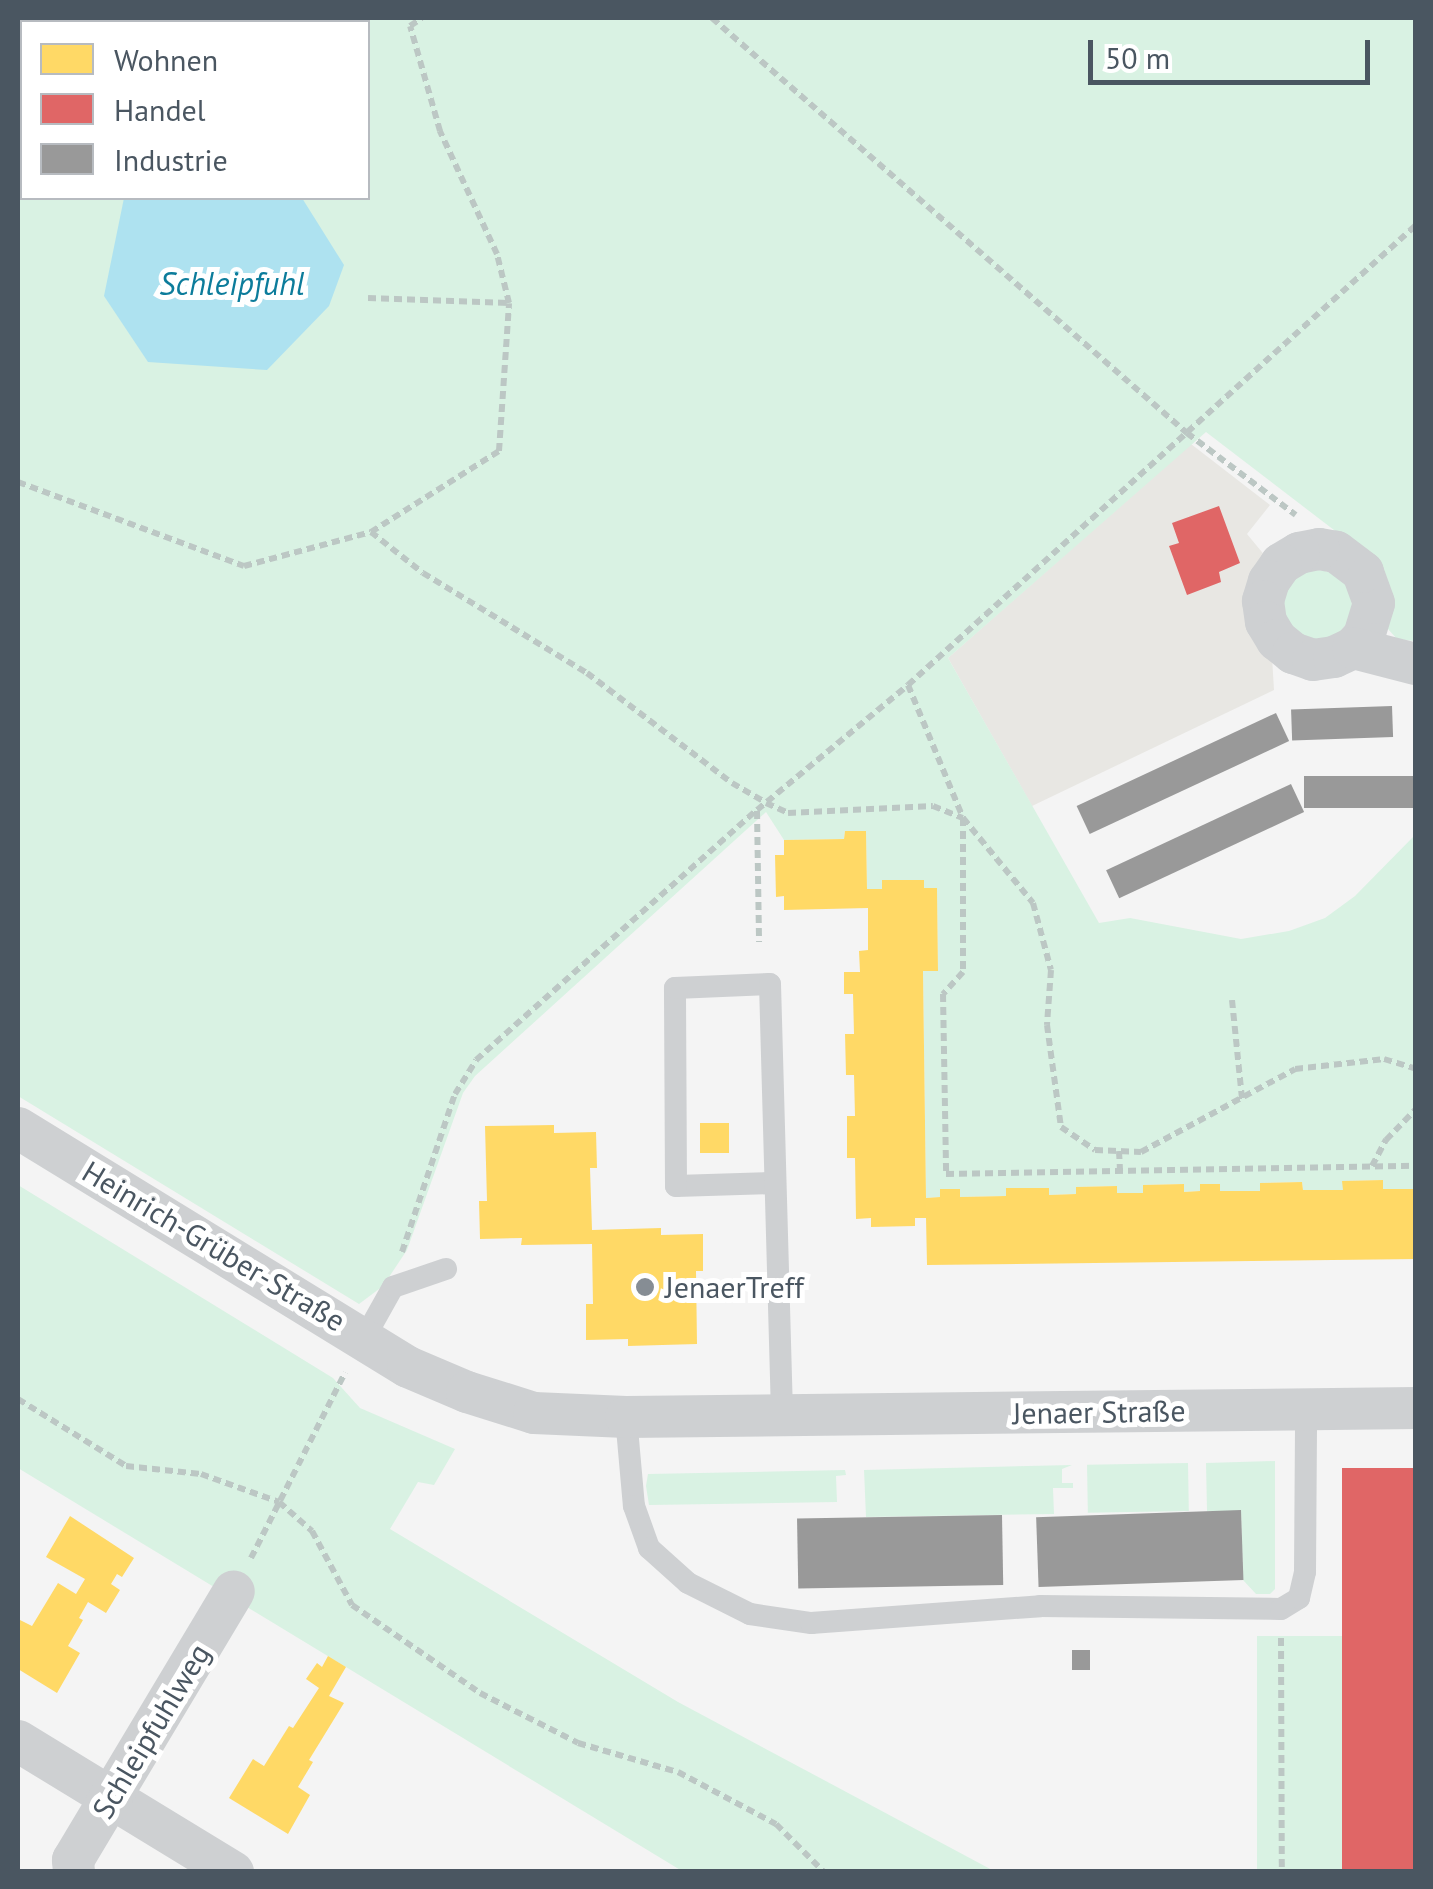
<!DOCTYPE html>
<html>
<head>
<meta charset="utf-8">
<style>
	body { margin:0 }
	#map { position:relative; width:1433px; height:1889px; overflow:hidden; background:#f4f4f4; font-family:"PT Sans",sans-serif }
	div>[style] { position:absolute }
	.commercial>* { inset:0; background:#e8e7e3 }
	.green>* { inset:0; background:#d9f2e3; transform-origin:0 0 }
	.round { border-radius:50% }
	.water>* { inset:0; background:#aee2f0 }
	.homes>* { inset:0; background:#ffd966; transform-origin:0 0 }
	.shops>* { inset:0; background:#e06666; transform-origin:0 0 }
	.industry>* { inset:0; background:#999; transform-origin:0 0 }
	.path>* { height:6px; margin-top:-3px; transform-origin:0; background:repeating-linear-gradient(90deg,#bcc7c4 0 8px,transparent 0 13px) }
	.lane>* { height:22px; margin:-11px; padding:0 11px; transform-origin:11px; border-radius:11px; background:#ced0d2 }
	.street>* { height:42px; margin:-21px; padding:0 21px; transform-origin:21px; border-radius:21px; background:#ced0d2 }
	.dots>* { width:28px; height:28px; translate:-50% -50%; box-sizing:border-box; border:5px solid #fff; border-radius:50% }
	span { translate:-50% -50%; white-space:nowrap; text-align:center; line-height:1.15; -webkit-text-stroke:10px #fff; paint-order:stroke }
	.street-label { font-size:30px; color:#4a5661 }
	.poi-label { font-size:30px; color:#4a5661 }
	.left { translate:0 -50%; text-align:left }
	.water-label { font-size:32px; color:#0c7c9b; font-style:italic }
	.frame { position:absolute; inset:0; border:20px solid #4a5661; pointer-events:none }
	.legend { position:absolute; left:20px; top:20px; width:350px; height:180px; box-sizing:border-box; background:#fff; border:2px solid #b7bbc0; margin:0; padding:12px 18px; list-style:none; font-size:30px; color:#4a5661 }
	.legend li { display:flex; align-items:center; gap:20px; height:50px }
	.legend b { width:50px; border:2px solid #b7bbc0 }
	.scale { position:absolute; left:1088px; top:40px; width:282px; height:45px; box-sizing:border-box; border:5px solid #4a5661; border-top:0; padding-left:12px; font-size:30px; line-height:35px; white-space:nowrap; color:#4a5661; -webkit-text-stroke:8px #fff; paint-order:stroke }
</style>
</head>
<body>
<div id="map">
	<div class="commercial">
		<div style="clip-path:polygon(1191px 444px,1270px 505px,1247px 534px,1266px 557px,1274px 690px,1032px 806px,948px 658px)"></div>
	</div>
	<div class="green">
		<div style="clip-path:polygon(evenodd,18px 18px,1415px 18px,1415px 641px,1397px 639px,1388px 629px,1364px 553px,1206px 432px,948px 658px,1099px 923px,1130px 918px,1241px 939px,1289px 931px,1325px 918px,1355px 896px,1415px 835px,1415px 1189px,1383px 1189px,1382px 1180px,1343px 1181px,1343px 1190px,1303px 1190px,1302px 1182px,1261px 1183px,1260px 1191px,1220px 1191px,1219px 1184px,1200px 1184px,1200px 1191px,1184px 1192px,1184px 1184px,1144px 1185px,1143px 1193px,1117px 1193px,1116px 1186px,1077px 1187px,1076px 1194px,1049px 1195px,1048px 1188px,1007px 1188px,1006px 1196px,960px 1197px,960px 1189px,940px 1189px,940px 1197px,926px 1198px,923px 971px,938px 970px,937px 888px,924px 888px,924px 880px,882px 881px,882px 889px,867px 889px,866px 831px,845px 831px,844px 839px,784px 840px,766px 812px,475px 1076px,463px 1093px,407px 1250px,383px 1286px,359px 1304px,18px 1096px,18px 18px,22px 22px,368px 22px,368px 198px,22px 198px,22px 22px)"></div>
		<div class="round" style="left:1282px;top:570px;width:70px;height:70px"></div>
		<div style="clip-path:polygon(18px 1185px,333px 1378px,360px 1408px,455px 1449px,434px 1485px,418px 1482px,390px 1529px,678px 1702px,994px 1871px,682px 1871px,18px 1468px)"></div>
		<div style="clip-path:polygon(1275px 1461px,1275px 1589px,1270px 1594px,1256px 1594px,1243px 1580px,1241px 1511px,1207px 1511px,1206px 1463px)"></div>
		<div style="left:1188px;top:1463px;width:48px;height:101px;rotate:89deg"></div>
		<div style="clip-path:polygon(1072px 1465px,1062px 1469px,1062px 1483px,1073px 1483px,1073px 1488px,1053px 1488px,1054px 1514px,866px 1517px,864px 1470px)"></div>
		<div style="clip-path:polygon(845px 1470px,846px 1475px,836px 1476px,837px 1502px,649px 1505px,646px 1486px,648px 1474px)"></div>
		<div style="left:1257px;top:1636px;width:88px;height:235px"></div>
	</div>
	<div class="water">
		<div style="clip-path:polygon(124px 198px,302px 198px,344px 265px,329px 306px,267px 370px,148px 362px,104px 296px)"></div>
	</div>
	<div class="homes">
		<div style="clip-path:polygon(845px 831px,866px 831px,867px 889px,882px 889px,882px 880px,924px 880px,924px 888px,937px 888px,938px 971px,923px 971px,926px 1198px,940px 1197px,940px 1189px,960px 1189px,960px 1197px,1006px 1196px,1006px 1188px,1049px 1188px,1049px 1195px,1076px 1194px,1076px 1187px,1117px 1186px,1117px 1193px,1143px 1193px,1143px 1185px,1184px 1184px,1184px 1192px,1200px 1191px,1200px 1184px,1220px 1184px,1220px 1191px,1260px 1191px,1260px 1183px,1302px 1182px,1303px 1190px,1343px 1190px,1342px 1181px,1383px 1180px,1383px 1189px,1416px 1189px,1416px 1259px,927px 1265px,926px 1218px,915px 1218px,915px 1226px,871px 1227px,871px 1218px,856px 1219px,855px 1158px,847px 1158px,847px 1116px,855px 1116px,854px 1075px,846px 1075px,845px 1034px,854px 1034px,853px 994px,844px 994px,844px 972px,860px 972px,859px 951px,868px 950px,868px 908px,784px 910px,784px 896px,776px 897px,775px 855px,784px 855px,784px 840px,844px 839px)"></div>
		<div style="left:700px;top:1123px;width:29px;height:30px"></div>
		<div style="clip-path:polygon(554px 1125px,554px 1133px,596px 1132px,597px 1168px,590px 1168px,592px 1230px,661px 1228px,661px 1235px,703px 1234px,703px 1271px,696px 1271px,697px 1344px,628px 1346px,628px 1339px,586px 1340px,586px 1304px,593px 1304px,592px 1244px,521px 1245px,522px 1238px,480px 1239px,479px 1201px,487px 1201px,485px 1126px)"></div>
		<div style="clip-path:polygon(70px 1516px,134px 1558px,122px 1577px,117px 1574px,111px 1584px,120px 1590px,106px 1613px,88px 1602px,79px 1618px,83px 1620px,68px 1646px,80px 1653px,57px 1693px,18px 1669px,18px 1619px,32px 1626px,58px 1583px,76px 1594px,85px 1579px,46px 1557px)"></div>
		<div style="clip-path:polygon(328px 1656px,346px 1667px,329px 1696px,344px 1703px,309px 1760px,313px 1762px,298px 1787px,310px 1795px,288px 1834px,229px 1798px,253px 1759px,264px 1766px,289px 1726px,293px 1728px,319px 1688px,306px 1679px,317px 1663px,322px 1667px)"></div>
	</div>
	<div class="shops">
		<div style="clip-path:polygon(1219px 506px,1240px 563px,1219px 572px,1221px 582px,1187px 595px,1169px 546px,1179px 543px,1172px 523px)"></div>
		<div style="left:1416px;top:1468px;width:404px;height:74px;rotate:90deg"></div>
	</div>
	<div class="industry">
		<div style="left:1392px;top:706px;width:31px;height:101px;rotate:88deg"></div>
		<div style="left:1276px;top:713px;width:31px;height:220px;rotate:65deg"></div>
		<div style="left:1416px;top:776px;width:32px;height:112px;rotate:90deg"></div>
		<div style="left:1291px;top:784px;width:31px;height:204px;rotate:65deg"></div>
		<div style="left:1241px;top:1510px;width:70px;height:205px;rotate:88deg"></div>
		<div style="left:1002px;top:1515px;width:70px;height:205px;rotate:89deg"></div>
		<div style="left:1072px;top:1650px;width:18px;height:20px"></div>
	</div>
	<div class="path">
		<div style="left:712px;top:18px;width:631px;rotate:41.14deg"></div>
		<div style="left:1187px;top:433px;width:136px;rotate:37deg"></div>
		<div style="left:368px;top:298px;width:141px;rotate:2deg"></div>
		<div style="left:18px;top:482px;width:241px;rotate:20.4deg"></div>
		<div style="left:244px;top:566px;width:131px;rotate:-15deg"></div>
		<div style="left:371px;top:532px;width:151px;rotate:-32.3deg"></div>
		<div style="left:499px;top:451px;width:148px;rotate:-86.1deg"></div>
		<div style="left:509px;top:303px;width:50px;rotate:-103.8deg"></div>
		<div style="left:497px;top:254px;width:136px;rotate:-114.9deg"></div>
		<div style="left:440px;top:131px;width:109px;rotate:-105.9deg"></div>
		<div style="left:410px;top:26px;width:14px;rotate:-34deg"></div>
		<div style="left:371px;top:532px;width:66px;rotate:38.3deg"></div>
		<div style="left:423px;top:573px;width:192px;rotate:31.4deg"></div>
		<div style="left:587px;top:673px;width:182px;rotate:37.2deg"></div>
		<div style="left:732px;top:783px;width:39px;rotate:30deg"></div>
		<div style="left:766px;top:803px;width:24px;rotate:24deg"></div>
		<div style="left:788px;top:813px;width:145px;rotate:-2.8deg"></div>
		<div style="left:933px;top:806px;width:32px;rotate:22deg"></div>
		<div style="left:963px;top:818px;width:110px;rotate:50.5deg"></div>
		<div style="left:1033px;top:903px;width:69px;rotate:75deg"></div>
		<div style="left:1051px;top:970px;width:55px;rotate:94.2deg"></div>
		<div style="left:1047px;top:1025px;width:103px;rotate:82.2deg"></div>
		<div style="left:1061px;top:1127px;width:41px;rotate:34.1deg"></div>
		<div style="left:1095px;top:1150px;width:46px;rotate:2.5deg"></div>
		<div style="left:1141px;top:1152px;width:175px;rotate:-28.3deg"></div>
		<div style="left:1295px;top:1069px;width:90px;rotate:-6.4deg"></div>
		<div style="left:1384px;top:1059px;width:34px;rotate:17deg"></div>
		<div style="left:908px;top:685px;width:144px;rotate:67.5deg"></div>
		<div style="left:963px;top:818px;width:154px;rotate:90deg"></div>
		<div style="left:963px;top:972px;width:30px;rotate:132deg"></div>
		<div style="left:943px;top:994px;width:180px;rotate:89deg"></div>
		<div style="left:946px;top:1174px;width:470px;rotate:-1deg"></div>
		<div style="left:757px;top:811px;width:131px;rotate:89.1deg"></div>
		<div style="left:1232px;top:1000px;width:100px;rotate:84.2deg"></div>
		<div style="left:1119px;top:1151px;width:20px;rotate:87deg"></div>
		<div style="left:1372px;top:1166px;width:30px;rotate:-62deg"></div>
		<div style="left:1386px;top:1140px;width:43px;rotate:-45.9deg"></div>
		<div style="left:402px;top:1252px;width:167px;rotate:-71.5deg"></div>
		<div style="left:455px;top:1094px;width:40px;rotate:-58deg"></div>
		<div style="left:476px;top:1060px;width:376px;rotate:-41.7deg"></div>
		<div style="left:757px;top:810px;width:196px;rotate:-39.6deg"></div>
		<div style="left:908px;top:685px;width:685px;rotate:-42.16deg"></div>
		<div style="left:18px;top:1399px;width:127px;rotate:31.8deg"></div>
		<div style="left:126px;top:1466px;width:75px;rotate:6.1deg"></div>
		<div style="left:201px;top:1474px;width:83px;rotate:19.7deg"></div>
		<div style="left:279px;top:1502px;width:44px;rotate:41.3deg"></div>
		<div style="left:312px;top:1531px;width:84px;rotate:61.6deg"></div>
		<div style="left:352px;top:1605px;width:155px;rotate:34.5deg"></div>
		<div style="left:480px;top:1693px;width:110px;rotate:27deg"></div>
		<div style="left:578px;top:1743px;width:104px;rotate:16.2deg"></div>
		<div style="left:678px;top:1772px;width:111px;rotate:28deg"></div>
		<div style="left:776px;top:1824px;width:68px;rotate:45deg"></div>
		<div style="left:251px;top:1558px;width:208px;rotate:-63.1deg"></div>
		<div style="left:1281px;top:1638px;width:234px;rotate:89.8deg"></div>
	</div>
	<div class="lane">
		<div style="left:774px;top:1183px;width:98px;rotate:178.2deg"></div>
		<div style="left:676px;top:1186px;width:198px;rotate:-90.3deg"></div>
		<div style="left:675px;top:988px;width:95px;rotate:-2.4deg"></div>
		<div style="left:770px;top:984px;width:432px;rotate:88.4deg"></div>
		<div style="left:365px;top:1337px;width:57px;rotate:-60.8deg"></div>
		<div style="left:393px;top:1287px;width:56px;rotate:-18.8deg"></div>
		<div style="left:626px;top:1417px;width:89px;rotate:84.9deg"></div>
		<div style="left:634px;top:1506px;width:45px;rotate:70.3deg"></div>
		<div style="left:649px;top:1548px;width:52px;rotate:41.9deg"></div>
		<div style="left:688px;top:1583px;width:69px;rotate:26.6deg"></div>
		<div style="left:750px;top:1614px;width:62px;rotate:8.4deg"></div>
		<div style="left:811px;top:1623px;width:230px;rotate:-4.2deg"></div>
		<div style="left:1040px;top:1606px;width:241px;rotate:0.7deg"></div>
		<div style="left:1281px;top:1609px;width:21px;rotate:-31deg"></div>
		<div style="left:1299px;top:1598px;width:27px;rotate:-77deg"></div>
		<div style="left:1305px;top:1572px;width:163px;rotate:-89.6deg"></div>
	</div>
	<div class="street">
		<div style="left:1353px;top:648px;width:16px;rotate:-47deg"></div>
		<div style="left:1364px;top:636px;width:34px;rotate:-73deg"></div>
		<div style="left:1374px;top:603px;width:33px;rotate:-110deg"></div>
		<div style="left:1363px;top:572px;width:34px;rotate:-143deg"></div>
		<div style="left:1336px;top:552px;width:17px;rotate:-170deg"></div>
		<div style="left:1319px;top:549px;width:20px;rotate:169deg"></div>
		<div style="left:1299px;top:553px;width:21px;rotate:149deg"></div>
		<div style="left:1281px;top:564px;width:21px;rotate:125deg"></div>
		<div style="left:1269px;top:581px;width:21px;rotate:107deg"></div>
		<div style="left:1263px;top:601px;width:21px;rotate:82deg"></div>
		<div style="left:1266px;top:622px;width:21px;rotate:59deg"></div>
		<div style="left:1277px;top:640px;width:21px;rotate:39deg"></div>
		<div style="left:1293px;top:653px;width:21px;rotate:19deg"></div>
		<div style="left:1313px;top:660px;width:21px;rotate:-8deg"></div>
		<div style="left:1334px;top:657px;width:21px;rotate:-25deg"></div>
		<div style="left:1353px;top:648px;width:65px;rotate:14.3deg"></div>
		<div style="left:18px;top:1128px;width:457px;rotate:31.5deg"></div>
		<div style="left:408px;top:1367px;width:64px;rotate:23deg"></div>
		<div style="left:467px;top:1392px;width:70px;rotate:17.4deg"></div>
		<div style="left:534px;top:1413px;width:92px;rotate:2.5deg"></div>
		<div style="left:626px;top:1417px;width:790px;rotate:-0.65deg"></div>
		<div style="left:18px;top:1741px;width:252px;rotate:31.4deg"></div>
		<div style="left:74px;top:1872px;width:12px;rotate:-95deg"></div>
		<div style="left:73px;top:1860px;width:313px;rotate:-59.1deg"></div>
	</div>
	<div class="dots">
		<div style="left:645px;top:1287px;background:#868d94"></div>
	</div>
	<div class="street-label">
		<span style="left:214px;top:1246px;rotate:31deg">Heinrich-Grüber-Straße</span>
		<span style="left:1099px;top:1412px;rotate:-1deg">Jenaer Straße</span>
		<span style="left:151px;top:1731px;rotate:-59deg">Schleipfuhlweg</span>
	</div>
	<div class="poi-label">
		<span class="left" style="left:665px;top:1287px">JenaerTreff</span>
	</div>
	<div class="water-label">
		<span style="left:232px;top:283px">Schleipfuhl</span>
	</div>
	<div class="frame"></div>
	<ul class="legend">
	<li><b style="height:28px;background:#ffd966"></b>Wohnen</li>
	<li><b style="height:28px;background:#e06666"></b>Handel</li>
	<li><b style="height:28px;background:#999"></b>Industrie</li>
	</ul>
	<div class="scale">50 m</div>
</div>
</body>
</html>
